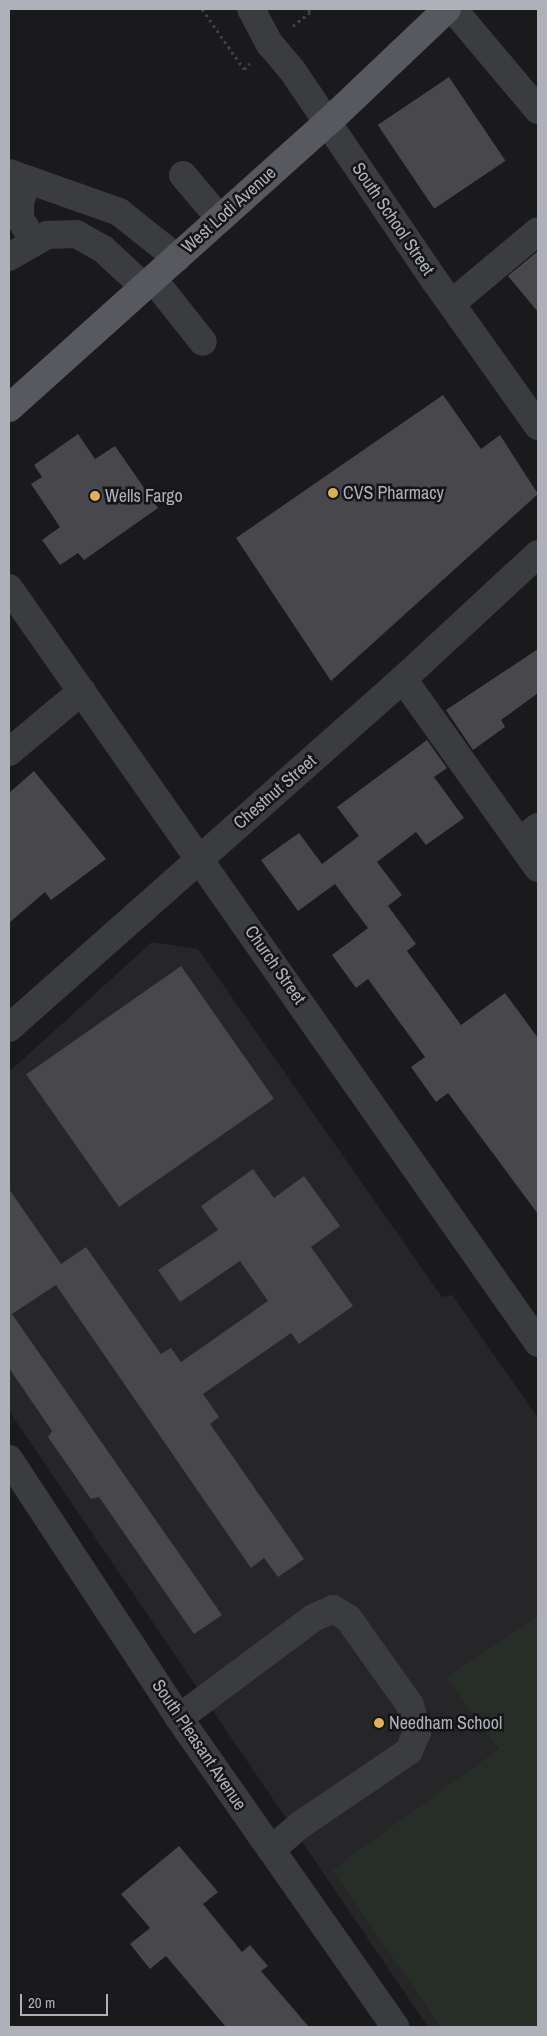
<!DOCTYPE html>
<html>
<head>
<meta charset="utf-8">
<style>
	body { margin:0 }
	#map { position:relative; width:547px; height:2036px; overflow:hidden; background:#1a1a1c; font-family:"Archivo Narrow",sans-serif }
	div>[style] { position:absolute }
	.built>* { inset:0; background:#262629 }
	.green>* { inset:0; background:#262e27 }
	.building>* { inset:0; background:#47474c; transform-origin:0 0 }
	.path>* { height:3px; margin-top:-1.5px; transform-origin:0; background:repeating-linear-gradient(90deg,#414347 0 2.5px,transparent 0 6.5px) }
	.minor>* { height:28px; margin:-14px; padding:0 14px; transform-origin:14px; border-radius:14px; background:#3b3c40 }
	.major>* { height:28px; margin:-14px; padding:0 14px; transform-origin:14px; border-radius:14px; background:#58595f }
	.dots>* { width:14px; height:14px; translate:-50% -50%; box-sizing:border-box; border:2px solid #151517; border-radius:50% }
	span { translate:-50% -50%; white-space:nowrap; text-align:center; line-height:1.15; -webkit-text-stroke:5px #151517; paint-order:stroke }
	.street-label { font-size:18px; color:#aeb1ba }
	.poi-label { font-size:18px; color:#aeb1ba }
	.left { translate:0 -50%; text-align:left }
	.frame { position:absolute; inset:0; border:10px solid #aeb1ba; pointer-events:none }
	.scale { position:absolute; left:20px; top:1994px; width:88px; height:22px; box-sizing:border-box; border:2px solid #aeb1ba; border-top:0; padding-left:6px; font-size:15px; line-height:18px; white-space:nowrap; color:#aeb1ba; -webkit-text-stroke:4px #151517; paint-order:stroke }
</style>
</head>
<body>
<div id="map">
	<div class="built">
		<div style="clip-path:polygon(152px 942px,198px 949px,442px 1297px,452px 1295px,538px 1418px,538px 2027px,428px 2027px,9px 1411px,9px 1072px)"></div>
	</div>
	<div class="green">
		<div style="clip-path:polygon(538px 1616px,538px 2027px,441px 2027px,332px 1870px,499px 1749px,446px 1678px)"></div>
	</div>
	<div class="building">
		<div style="left:449px;top:77px;width:101px;height:86px;rotate:56deg"></div>
		<div style="clip-path:polygon(538px 251px,538px 312px,508px 276px)"></div>
		<div style="clip-path:polygon(443px 395px,481px 449px,500px 435px,538px 494px,331px 681px,236px 538px)"></div>
		<div style="clip-path:polygon(78px 434px,95px 459px,115px 446px,158px 508px,84px 560px,78px 553px,60px 565px,42px 540px,60px 527px,31px 484px,42px 477px,34px 465px)"></div>
		<div style="clip-path:polygon(538px 649px,538px 693px,501px 720px,505px 727px,473px 750px,446px 710px)"></div>
		<div style="clip-path:polygon(427px 740px,447px 768px,434px 777px,464px 818px,426px 845px,416px 832px,377px 862px,402px 895px,388px 906px,416px 944px,407px 951px,461px 1025px,505px 993px,538px 1038px,538px 1214px,448px 1093px,436px 1102px,411px 1067px,425px 1057px,368px 979px,356px 988px,332px 955px,368px 928px,335px 884px,298px 911px,261px 860px,299px 833px,322px 864px,359px 836px,337px 807px)"></div>
		<div style="clip-path:polygon(34px 771px,106px 859px,51px 900px,45px 892px,9px 923px,9px 793px)"></div>
		<div style="left:181px;top:966px;width:162px;height:189px;rotate:55deg"></div>
		<div style="clip-path:polygon(253px 1169px,274px 1198px,304px 1176px,340px 1226px,311px 1247px,353px 1306px,299px 1344px,291px 1333px,203px 1394px,219px 1417px,210px 1424px,304px 1559px,278px 1577px,264px 1558px,251px 1568px,56px 1285px,12px 1314px,222px 1615px,194px 1634px,99px 1497px,91px 1499px,48px 1437px,52px 1431px,9px 1368px,9px 1189px,61px 1264px,86px 1247px,161px 1354px,171px 1348px,181px 1362px,268px 1301px,240px 1261px,180px 1302px,158px 1270px,218px 1230px,201px 1206px)"></div>
		<div style="clip-path:polygon(179px 1846px,218px 1892px,203px 1904px,242px 1952px,250px 1945px,268px 1966px,261px 1971px,309px 2027px,226px 2027px,166px 1956px,150px 1969px,130px 1944px,150px 1928px,121px 1894px)"></div>
	</div>
	<div class="path">
		<div style="left:202px;top:9px;width:73px;rotate:55deg"></div>
		<div style="left:244px;top:69px;width:8px;rotate:-45deg"></div>
		<div style="left:293px;top:26px;width:22px;rotate:-39deg"></div>
		<div style="left:310px;top:12px;width:4px;rotate:-124deg"></div>
	</div>
	<div class="minor">
		<div style="left:251px;top:9px;width:40px;rotate:62deg"></div>
		<div style="left:270px;top:44px;width:34px;rotate:50deg"></div>
		<div style="left:292px;top:70px;width:255px;rotate:55.9deg"></div>
		<div style="left:435px;top:281px;width:178px;rotate:54.6deg"></div>
		<div style="left:453px;top:9px;width:132px;rotate:49.9deg"></div>
		<div style="left:9px;top:173px;width:117px;rotate:19.5deg"></div>
		<div style="left:119px;top:212px;width:74px;rotate:38.4deg"></div>
		<div style="left:183px;top:175px;width:57px;rotate:49.9deg"></div>
		<div style="left:28px;top:180px;width:23px;rotate:110deg"></div>
		<div style="left:20px;top:202px;width:16px;rotate:90deg"></div>
		<div style="left:20px;top:218px;width:28px;rotate:60deg"></div>
		<div style="left:9px;top:257px;width:44px;rotate:-30.1deg"></div>
		<div style="left:47px;top:235px;width:29px;rotate:-2deg"></div>
		<div style="left:76px;top:234px;width:31px;rotate:29deg"></div>
		<div style="left:103px;top:249px;width:56px;rotate:42.8deg"></div>
		<div style="left:153px;top:279px;width:80px;rotate:51.6deg"></div>
		<div style="left:452px;top:303px;width:112px;rotate:-39.9deg"></div>
		<div style="left:9px;top:588px;width:922px;rotate:54.98deg"></div>
		<div style="left:403px;top:679px;width:232px;rotate:54.5deg"></div>
		<div style="left:9px;top:752px;width:95px;rotate:-39.9deg"></div>
		<div style="left:520px;top:841px;width:23px;rotate:-38deg"></div>
		<div style="left:9px;top:1028px;width:526px;rotate:-41.53deg"></div>
		<div style="left:403px;top:679px;width:184px;rotate:-42.8deg"></div>
		<div style="left:9px;top:1459px;width:310px;rotate:56.7deg"></div>
		<div style="left:179px;top:1718px;width:377px;rotate:55deg"></div>
		<div style="left:179px;top:1718px;width:167px;rotate:-36.7deg"></div>
		<div style="left:313px;top:1618px;width:22px;rotate:-24deg"></div>
		<div style="left:333px;top:1609px;width:17px;rotate:31deg"></div>
		<div style="left:348px;top:1618px;width:107px;rotate:54.5deg"></div>
		<div style="left:410px;top:1705px;width:28px;rotate:75deg"></div>
		<div style="left:417px;top:1732px;width:21px;rotate:113deg"></div>
		<div style="left:409px;top:1751px;width:132px;rotate:145.8deg"></div>
		<div style="left:300px;top:1825px;width:38px;rotate:139deg"></div>
	</div>
	<div class="major">
		<div style="left:9px;top:408px;width:428px;rotate:-41.9deg"></div>
		<div style="left:328px;top:122px;width:164px;rotate:-43.5deg"></div>
	</div>
	<div class="dots">
		<div style="left:333px;top:493px;background:#dfb24e"></div>
		<div style="left:95px;top:496px;background:#dfb24e"></div>
		<div style="left:379px;top:1723px;background:#dfb24e"></div>
	</div>
	<div class="street-label">
		<span style="left:229px;top:210px;rotate:-42deg">West Lodi Avenue</span>
		<span style="left:393px;top:219px;rotate:56deg">South School Street</span>
		<span style="left:275px;top:792px;rotate:-41deg">Chestnut Street</span>
		<span style="left:275px;top:965px;rotate:55deg">Church Street</span>
		<span style="left:199px;top:1745px;rotate:56deg">South Pleasant Avenue</span>
	</div>
	<div class="poi-label">
		<span class="left" style="left:343px;top:493px">CVS Pharmacy</span>
		<span class="left" style="left:105px;top:496px">Wells Fargo</span>
		<span class="left" style="left:389px;top:1723px">Needham School</span>
	</div>
	<div class="frame"></div>
	<div class="scale">20 m</div>
</div>
</body>
</html>
